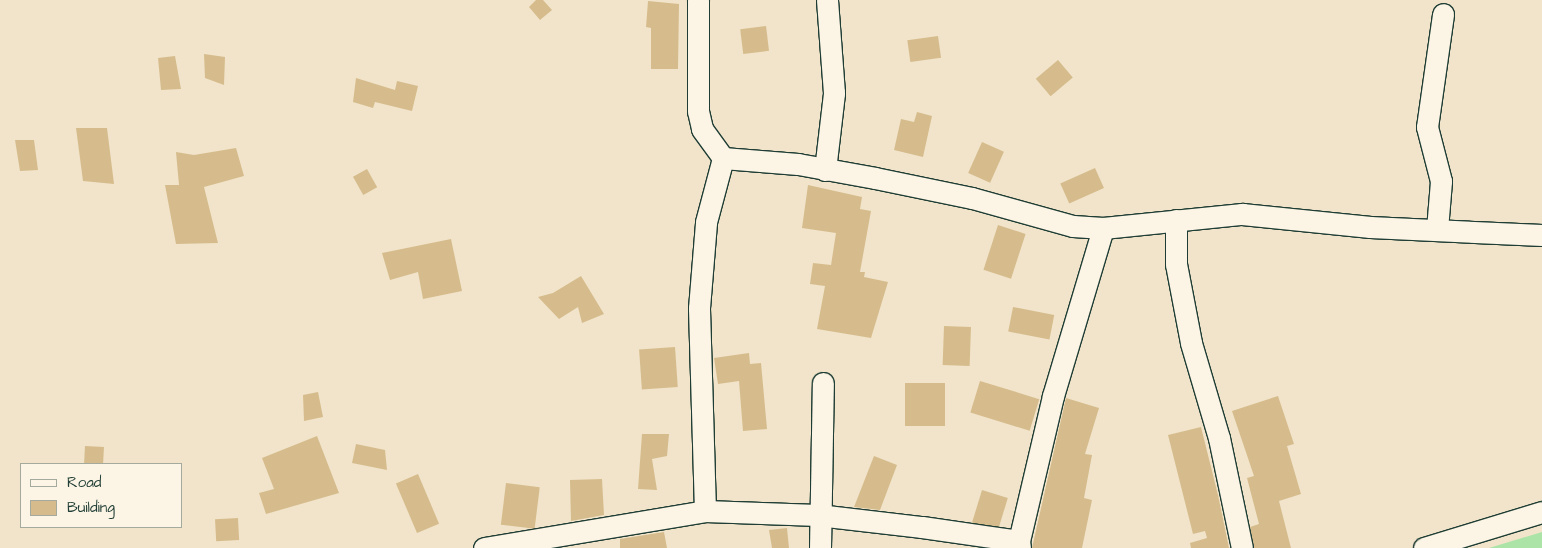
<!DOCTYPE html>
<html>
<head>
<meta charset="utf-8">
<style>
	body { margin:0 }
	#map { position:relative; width:1542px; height:548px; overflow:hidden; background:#f1e4ca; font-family:"Architects Daughter",sans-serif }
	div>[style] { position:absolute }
	.green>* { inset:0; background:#ace4a7 }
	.building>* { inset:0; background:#d6bc8c; transform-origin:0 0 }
	.roads { filter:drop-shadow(1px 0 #1f3d34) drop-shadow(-1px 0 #1f3d34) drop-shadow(0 1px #1f3d34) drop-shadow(0 -1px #1f3d34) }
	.street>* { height:21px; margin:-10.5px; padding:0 10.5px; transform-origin:10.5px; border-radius:10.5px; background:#fcf5e5 }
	span { translate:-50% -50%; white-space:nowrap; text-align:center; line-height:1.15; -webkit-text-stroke:4px #fcf5e5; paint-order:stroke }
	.legend { position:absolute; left:20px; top:463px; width:162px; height:65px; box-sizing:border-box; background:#fcf5e5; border:1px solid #a4ab9e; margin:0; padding:6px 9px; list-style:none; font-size:15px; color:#1f3d34 }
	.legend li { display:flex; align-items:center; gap:10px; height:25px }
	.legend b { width:25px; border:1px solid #a4ab9e }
</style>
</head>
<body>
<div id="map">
	<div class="green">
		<div style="clip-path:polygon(1542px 532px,1542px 548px,1489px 548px)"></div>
	</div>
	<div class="building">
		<div style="clip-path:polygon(536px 0,543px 0,552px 10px,540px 20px,529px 7px)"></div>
		<div style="clip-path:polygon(648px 1px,679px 4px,678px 69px,651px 69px,651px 28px,646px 27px)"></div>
		<div style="left:766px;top:26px;width:25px;height:26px;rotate:83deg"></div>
		<div style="left:938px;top:36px;width:22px;height:31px;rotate:82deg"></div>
		<div style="clip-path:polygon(204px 54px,225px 57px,224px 85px,205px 78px)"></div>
		<div style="clip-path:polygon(175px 56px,181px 89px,161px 90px,158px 58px)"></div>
		<div style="left:1058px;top:60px;width:23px;height:29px;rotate:50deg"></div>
		<div style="clip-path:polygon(356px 78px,395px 90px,397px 81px,418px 86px,412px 111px,375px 102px,373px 108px,353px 102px)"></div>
		<div style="clip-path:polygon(917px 112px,932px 116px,923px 157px,894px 150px,901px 119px,914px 122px)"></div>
		<div style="clip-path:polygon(76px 128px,107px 128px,114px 184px,83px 181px)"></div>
		<div style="clip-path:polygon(15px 140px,34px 140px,38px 170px,20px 171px)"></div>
		<div style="left:982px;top:142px;width:24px;height:34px;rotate:24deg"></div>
		<div style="clip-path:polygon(236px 148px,244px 176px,204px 187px,218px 243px,176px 244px,165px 185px,179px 185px,176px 152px,194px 155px)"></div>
		<div style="left:1095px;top:168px;width:22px;height:38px;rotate:66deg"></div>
		<div style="left:367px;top:169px;width:21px;height:16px;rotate:61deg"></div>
		<div style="clip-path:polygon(808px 185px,862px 197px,860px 209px,871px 211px,860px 272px,865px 272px,864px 277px,888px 282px,871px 338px,817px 329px,825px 286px,810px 284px,813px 263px,831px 265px,836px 233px,802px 228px)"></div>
		<div style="left:998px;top:225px;width:29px;height:47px;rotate:18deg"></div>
		<div style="clip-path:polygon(451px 239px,462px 291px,423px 299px,418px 272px,390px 280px,382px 253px)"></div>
		<div style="clip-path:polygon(581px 276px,604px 314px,582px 323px,578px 307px,559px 319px,538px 297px,553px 293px)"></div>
		<div style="left:1013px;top:307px;width:42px;height:25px;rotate:11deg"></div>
		<div style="left:944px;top:326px;width:27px;height:39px;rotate:2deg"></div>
		<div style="left:675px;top:347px;width:40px;height:36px;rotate:86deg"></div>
		<div style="clip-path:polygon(749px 353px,750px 364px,761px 363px,767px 429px,743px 431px,739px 381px,718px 384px,714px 358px)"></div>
		<div style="left:980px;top:381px;width:62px;height:33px;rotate:17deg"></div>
		<div style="left:905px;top:383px;width:40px;height:43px"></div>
		<div style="clip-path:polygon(318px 392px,323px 417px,304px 421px,303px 395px)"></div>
		<div style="clip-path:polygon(1278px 396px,1294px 444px,1287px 446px,1301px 494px,1279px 501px,1291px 548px,1254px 548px,1250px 527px,1259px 524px,1247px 478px,1254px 476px,1232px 411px)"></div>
		<div style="clip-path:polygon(1066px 398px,1099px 408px,1085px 454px,1092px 455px,1084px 498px,1092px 500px,1082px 548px,1032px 548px)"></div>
		<div style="clip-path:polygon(1201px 427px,1218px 495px,1229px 548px,1191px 548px,1190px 543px,1207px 538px,1205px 531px,1193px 534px,1168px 435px)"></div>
		<div style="clip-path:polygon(642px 434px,669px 434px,667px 456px,652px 459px,657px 490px,638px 489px)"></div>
		<div style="clip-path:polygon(317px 436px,339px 493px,266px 514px,259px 493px,274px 489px,262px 458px)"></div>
		<div style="clip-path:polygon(356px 444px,385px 450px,387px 470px,352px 463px)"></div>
		<div style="left:85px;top:446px;width:19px;height:18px;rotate:3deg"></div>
		<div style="clip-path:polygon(874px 456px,897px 465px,880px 510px,854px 507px)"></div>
		<div style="left:418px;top:474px;width:54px;height:24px;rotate:67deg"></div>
		<div style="clip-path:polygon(602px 479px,604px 515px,571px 521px,570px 480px)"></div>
		<div style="left:506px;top:483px;width:34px;height:42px;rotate:7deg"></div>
		<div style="left:982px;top:490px;width:27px;height:34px;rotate:17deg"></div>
		<div style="left:238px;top:518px;width:22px;height:23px;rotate:87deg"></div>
		<div style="clip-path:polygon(787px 528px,789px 548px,772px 548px,769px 530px)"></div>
		<div style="clip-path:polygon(664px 532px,667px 548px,620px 548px,620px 539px)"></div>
	</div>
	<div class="roads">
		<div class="street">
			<div style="left:698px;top:0;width:111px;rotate:90deg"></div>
			<div style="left:698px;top:111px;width:18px;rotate:77deg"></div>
			<div style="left:702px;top:129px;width:36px;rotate:54deg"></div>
			<div style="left:723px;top:158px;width:75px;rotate:4.6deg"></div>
			<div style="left:798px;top:164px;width:78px;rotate:10.3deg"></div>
			<div style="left:875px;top:178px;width:99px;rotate:11.7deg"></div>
			<div style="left:972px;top:198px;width:105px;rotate:15.5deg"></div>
			<div style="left:1073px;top:226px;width:30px;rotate:4deg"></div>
			<div style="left:1103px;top:228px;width:140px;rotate:-5.8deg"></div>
			<div style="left:1242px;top:214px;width:129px;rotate:5.8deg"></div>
			<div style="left:1370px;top:227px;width:172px;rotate:2.7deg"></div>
			<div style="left:825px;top:170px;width:78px;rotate:-83.3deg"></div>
			<div style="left:834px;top:93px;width:93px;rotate:-94.3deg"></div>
			<div style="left:1176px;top:220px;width:44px;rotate:90deg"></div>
			<div style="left:1176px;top:264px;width:80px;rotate:79.2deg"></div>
			<div style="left:1191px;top:343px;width:99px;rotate:73.6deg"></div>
			<div style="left:1219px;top:438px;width:112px;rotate:78.2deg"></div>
			<div style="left:1437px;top:229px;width:48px;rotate:-85.2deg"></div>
			<div style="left:1441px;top:181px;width:56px;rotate:-104.5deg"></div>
			<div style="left:1427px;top:127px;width:114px;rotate:-81.9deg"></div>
			<div style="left:705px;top:511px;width:203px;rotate:-91.7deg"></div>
			<div style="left:699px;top:308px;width:86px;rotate:-85.3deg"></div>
			<div style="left:706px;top:222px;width:66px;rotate:-75.1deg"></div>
			<div style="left:1019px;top:541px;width:149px;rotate:-76.8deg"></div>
			<div style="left:1053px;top:396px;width:175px;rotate:-73.4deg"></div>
			<div style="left:484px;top:548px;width:224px;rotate:-9.5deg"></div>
			<div style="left:705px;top:511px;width:113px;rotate:2deg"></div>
			<div style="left:818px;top:515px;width:105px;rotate:6.6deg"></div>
			<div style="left:922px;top:527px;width:98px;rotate:8.2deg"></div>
			<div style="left:1019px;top:541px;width:7px;rotate:82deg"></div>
			<div style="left:820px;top:548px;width:165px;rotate:-89deg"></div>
			<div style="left:1424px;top:548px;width:123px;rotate:-17deg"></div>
		</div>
	</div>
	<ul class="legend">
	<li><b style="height:6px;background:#fcf5e5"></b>Road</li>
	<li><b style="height:14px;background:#d6bc8c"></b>Building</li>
	</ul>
</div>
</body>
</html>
